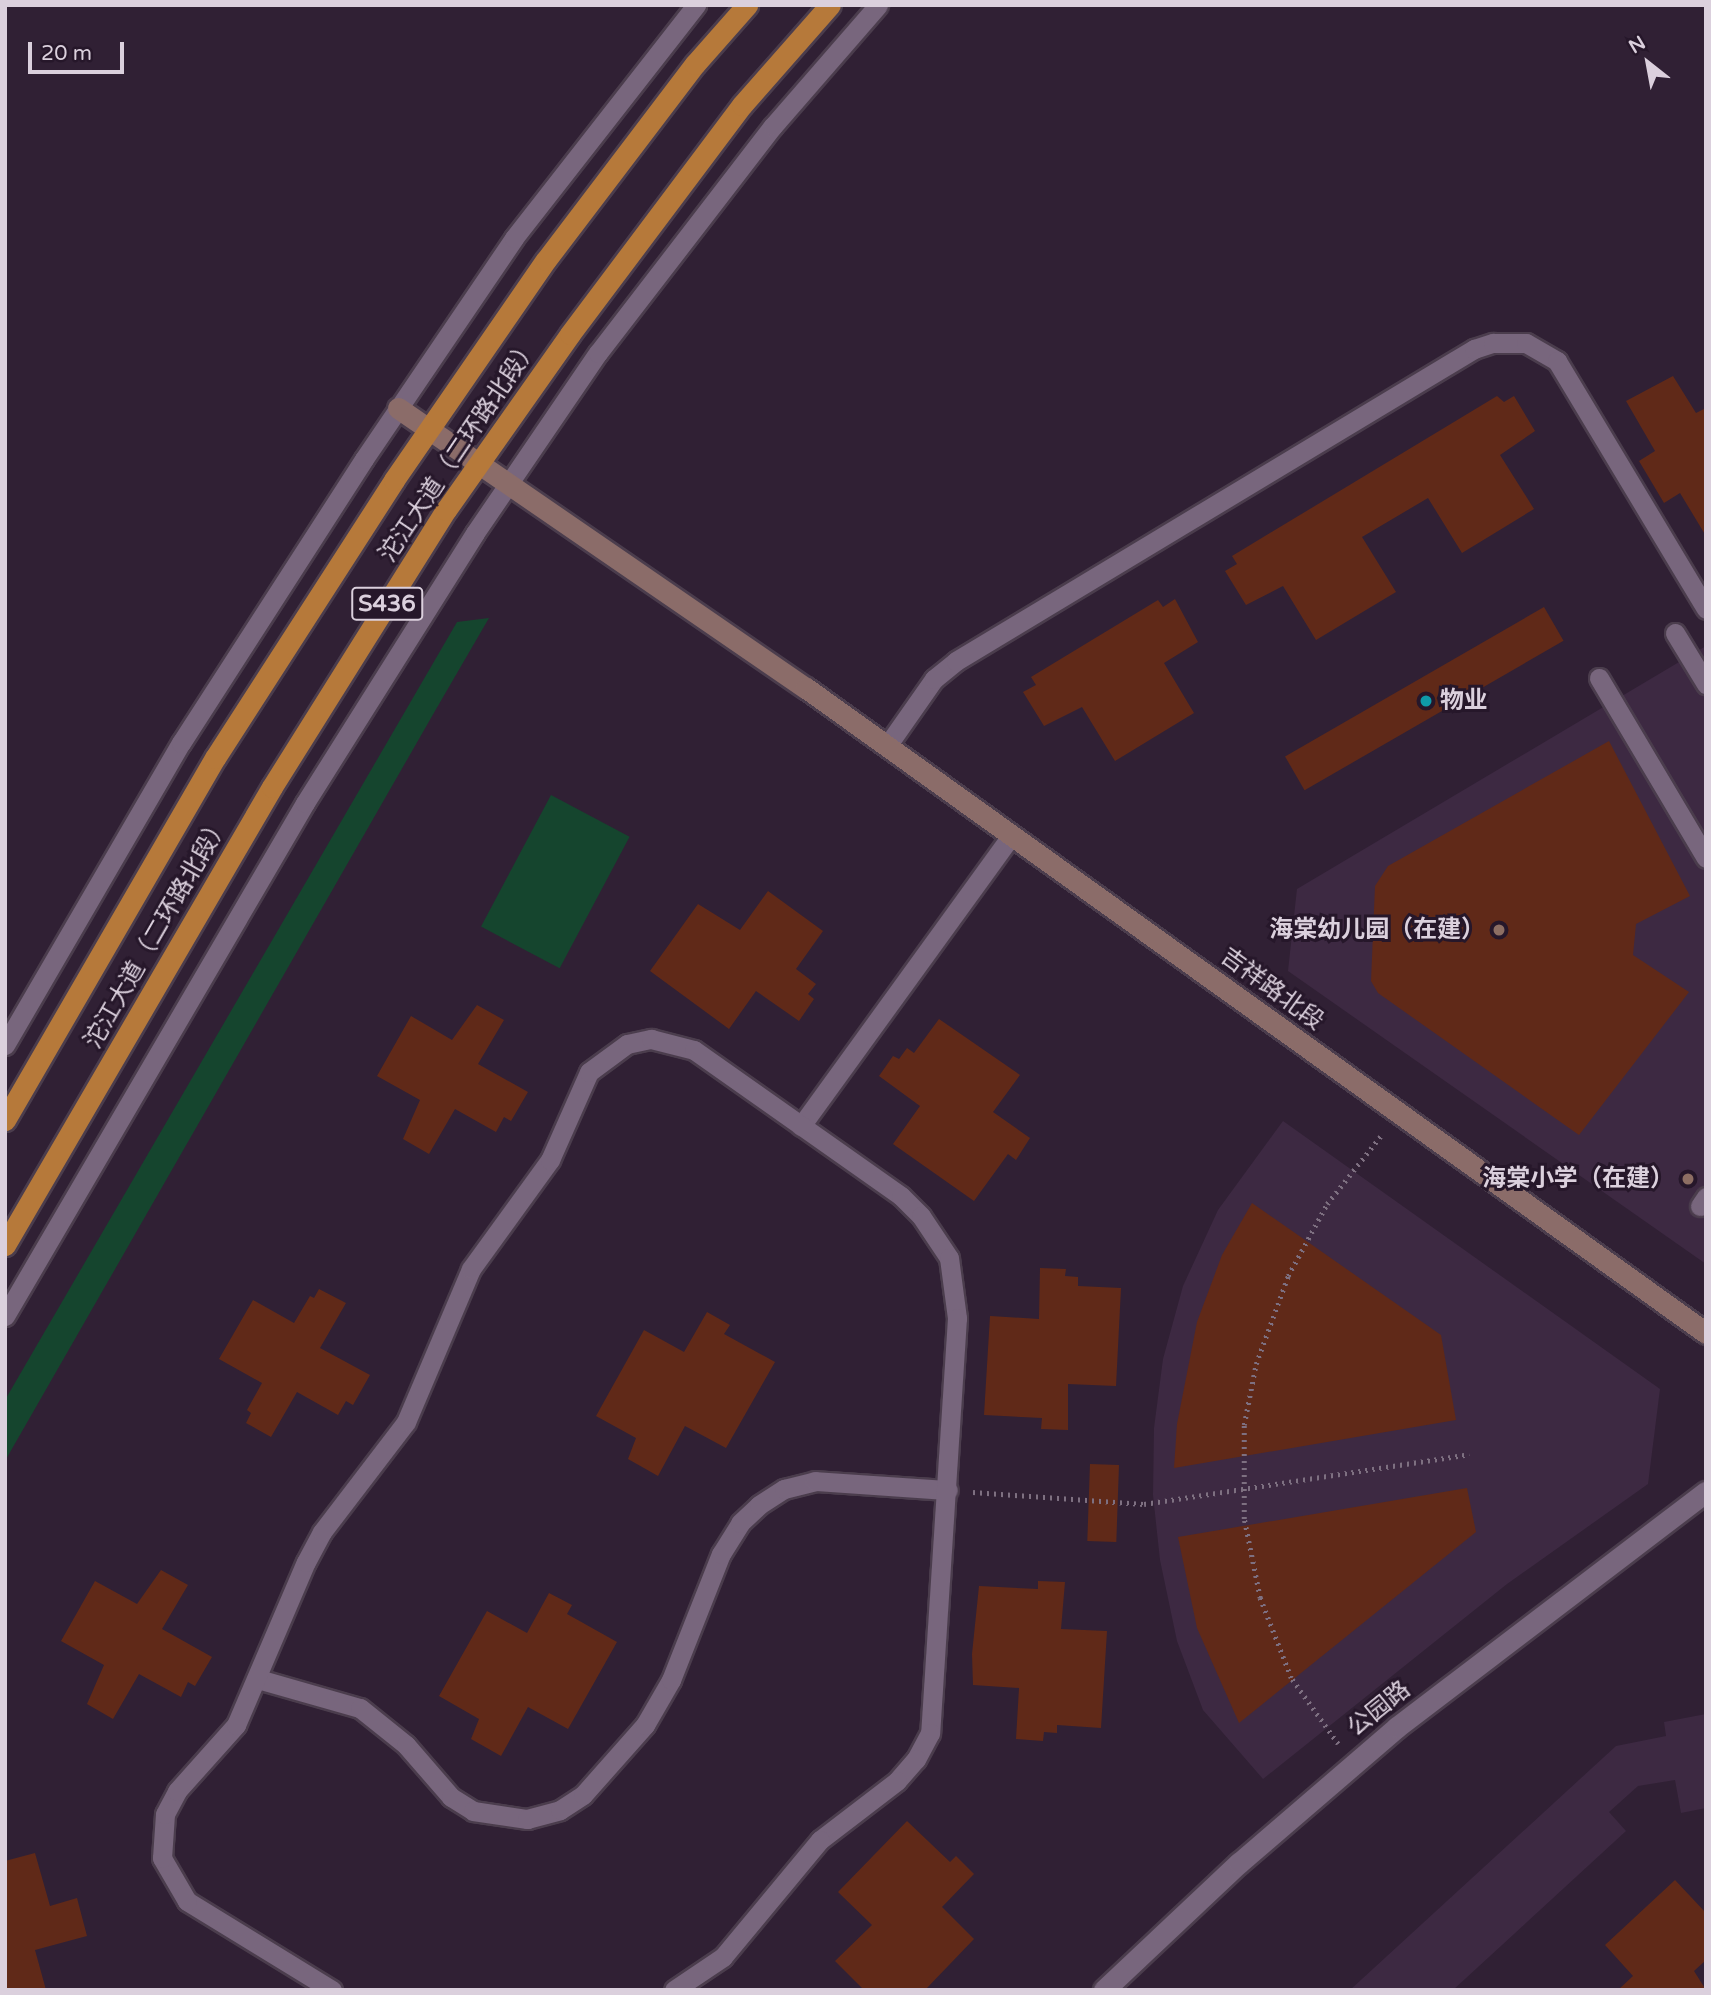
<!DOCTYPE html>
<html>
<head>
<meta charset="utf-8">
<style>
	body { margin:0 }
	#map { position:relative; width:1711px; height:1995px; overflow:hidden; background:#302034; font-family:"Varela Round","Noto Sans SC",sans-serif }
	div>[style] { position:absolute }
	.built>* { inset:0; background:#3d2942 }
	.green>* { inset:0; background:#15452e; transform-origin:0 0 }
	.building>* { inset:0; background:#602918; transform-origin:0 0 }
	.path>* { height:4.5px; margin-top:-2.25px; transform-origin:0; background:repeating-linear-gradient(90deg,#7e7081 0 2px,transparent 0 7px) }
	.roads { filter:drop-shadow(2px 0 #4b3d4d) drop-shadow(-2px 0 #4b3d4d) drop-shadow(0 2px #4b3d4d) drop-shadow(0 -2px #4b3d4d) }
	.lane>* { height:19px; margin:-9.5px; padding:0 9.5px; transform-origin:9.5px; border-radius:9.5px; background:#78667d }
	.street>* { height:21px; margin:-10.5px; padding:0 10.5px; transform-origin:10.5px; border-radius:10.5px; background:#78667d }
	.secondary>* { height:21px; margin:-10.5px; padding:0 10.5px; transform-origin:10.5px; border-radius:10.5px; background:#8b6c69 }
	.highway>* { height:21px; margin:-10.5px; padding:0 10.5px; transform-origin:10.5px; border-radius:10.5px; background:#b6793a }
	.dots>* { width:19px; height:19px; translate:-50% -50%; box-sizing:border-box; border:4px solid #26172a; border-radius:50% }
	span { translate:-50% -50%; white-space:nowrap; text-align:center; line-height:1.15; -webkit-text-stroke:6px #26172a; paint-order:stroke }
	.shield-label span { padding:2px 5px; background:#26172a; border:2px solid; border-radius:5px; -webkit-text-stroke-width:0 }
	.shield-label { font-size:23px; color:#dbd0dd; font-weight:700 }
	.street-label { font-size:24px; color:#dbd0dd }
	.poi-label { font-size:24px; color:#dbd0dd; font-weight:700 }
	.left { translate:0 -50%; text-align:left }
	.right { translate:-100% -50%; text-align:right }
	.frame { position:absolute; inset:0; border:7px solid #dbd0dd; pointer-events:none }
	.north { position:absolute; left:1613px; top:28px; width:70px; height:70px; -webkit-text-stroke:5px #26172a; paint-order:stroke; rotate:329deg; font-size:19px; font-weight:700; line-height:28px; text-align:center; color:#dbd0dd }
	.north::after { content:''; display:block; margin:auto; width:24px; height:32px; background:#dbd0dd; clip-path:polygon(50% 0,100% 100%,50% 72%,0 100%) }
	.scale { position:absolute; left:28px; top:42px; width:96px; height:32px; box-sizing:border-box; border:4px solid #dbd0dd; border-top:0; padding-left:9px; font-size:21px; line-height:24px; white-space:nowrap; color:#dbd0dd; -webkit-text-stroke:5px #26172a; paint-order:stroke }
</style>
</head>
<body>
<div id="map">
	<div class="built">
		<div style="clip-path:polygon(1706px 646px,1706px 1264px,1288px 971px,1297px 889px)"></div>
		<div style="clip-path:polygon(1283px 1121px,1660px 1389px,1648px 1484px,1507px 1584px,1263px 1779px,1203px 1710px,1177px 1641px,1160px 1560px,1153px 1495px,1154px 1428px,1163px 1359px,1183px 1286px,1218px 1210px)"></div>
		<div style="clip-path:polygon(1706px 1714px,1706px 1808px,1681px 1813px,1675px 1780px,1638px 1786px,1609px 1812px,1626px 1831px,1453px 1990px,1350px 1990px,1616px 1746px,1666px 1736px,1664px 1722px)"></div>
	</div>
	<div class="green">
		<div style="clip-path:polygon(489px 618px,435px 711px,5px 1461px,5px 1400px,457px 622px)"></div>
		<div style="left:551px;top:795px;width:89px;height:149px;rotate:28deg"></div>
	</div>
	<div class="building">
		<div style="clip-path:polygon(1673px 376px,1696px 413px,1706px 408px,1706px 536px,1680px 493px,1664px 503px,1639px 461px,1655px 451px,1626px 401px)"></div>
		<div style="clip-path:polygon(1497px 396px,1504px 402px,1514px 396px,1535px 431px,1500px 455px,1534px 509px,1462px 553px,1428px 498px,1362px 537px,1396px 592px,1316px 640px,1283px 586px,1246px 605px,1225px 571px,1237px 564px,1232px 556px)"></div>
		<div style="clip-path:polygon(1175px 599px,1198px 642px,1164px 663px,1194px 713px,1115px 761px,1082px 707px,1044px 726px,1023px 692px,1036px 685px,1031px 677px,1158px 600px,1163px 607px)"></div>
		<div style="left:1544px;top:607px;width:39px;height:299px;rotate:60deg"></div>
		<div style="clip-path:polygon(1609px 741px,1690px 896px,1636px 924px,1633px 955px,1689px 992px,1579px 1135px,1378px 993px,1371px 981px,1375px 886px,1388px 866px)"></div>
		<div style="clip-path:polygon(768px 891px,823px 931px,796px 969px,816px 984px,808px 994px,814px 999px,799px 1021px,756px 991px,729px 1029px,650px 971px,698px 904px,740px 930px)"></div>
		<div style="clip-path:polygon(477px 1005px,504px 1020px,478px 1064px,528px 1092px,511px 1121px,504px 1117px,496px 1132px,455px 1109px,429px 1154px,403px 1139px,420px 1100px,377px 1076px,411px 1016px,452px 1040px)"></div>
		<div style="clip-path:polygon(939px 1019px,1020px 1075px,993px 1112px,1030px 1138px,1016px 1160px,1008px 1154px,974px 1201px,893px 1144px,920px 1106px,879px 1076px,893px 1056px,899px 1059px,907px 1048px,914px 1053px)"></div>
		<div style="clip-path:polygon(1252px 1203px,1441px 1335px,1456px 1420px,1174px 1468px,1177px 1424px,1197px 1322px,1222px 1255px)"></div>
		<div style="clip-path:polygon(1040px 1268px,1066px 1269px,1065px 1276px,1078px 1277px,1078px 1286px,1121px 1288px,1116px 1386px,1068px 1384px,1068px 1430px,1041px 1429px,1042px 1418px,984px 1415px,990px 1316px,1039px 1319px)"></div>
		<div style="clip-path:polygon(319px 1289px,346px 1303px,320px 1348px,370px 1375px,353px 1405px,346px 1401px,338px 1415px,297px 1392px,271px 1437px,246px 1423px,251px 1413px,247px 1410px,262px 1383px,219px 1359px,253px 1300px,294px 1323px,310px 1296px,314px 1298px)"></div>
		<div style="clip-path:polygon(707px 1312px,730px 1325px,724px 1334px,775px 1362px,726px 1448px,685px 1426px,658px 1476px,628px 1459px,636px 1438px,596px 1416px,644px 1330px,684px 1352px)"></div>
		<div style="left:1090px;top:1464px;width:29px;height:77px;rotate:2deg"></div>
		<div style="clip-path:polygon(1467px 1488px,1476px 1532px,1239px 1723px,1197px 1628px,1178px 1537px)"></div>
		<div style="clip-path:polygon(161px 1570px,188px 1585px,162px 1629px,212px 1657px,195px 1686px,188px 1682px,181px 1697px,139px 1674px,113px 1719px,87px 1704px,104px 1665px,61px 1641px,95px 1581px,137px 1604px)"></div>
		<div style="clip-path:polygon(1038px 1581px,1065px 1582px,1061px 1629px,1107px 1631px,1101px 1728px,1057px 1725px,1057px 1733px,1044px 1732px,1043px 1741px,1016px 1739px,1019px 1688px,973px 1685px,972px 1654px,979px 1586px,1038px 1589px)"></div>
		<div style="clip-path:polygon(549px 1593px,572px 1605px,567px 1614px,617px 1642px,568px 1729px,528px 1707px,501px 1756px,471px 1739px,479px 1719px,439px 1696px,487px 1611px,527px 1633px)"></div>
		<div style="clip-path:polygon(907px 1821px,950px 1862px,956px 1856px,974px 1874px,942px 1907px,974px 1939px,925px 1990px,864px 1990px,835px 1961px,872px 1925px,838px 1892px)"></div>
		<div style="clip-path:polygon(35px 1853px,50px 1906px,77px 1898px,87px 1936px,35px 1950px,46px 1990px,5px 1990px,5px 1861px)"></div>
		<div style="clip-path:polygon(1675px 1880px,1706px 1913px,1706px 1960px,1694px 1971px,1706px 1990px,1618px 1990px,1633px 1976px,1605px 1945px)"></div>
	</div>
	<div class="path">
		<div style="left:973px;top:1492px;width:171px;rotate:4deg"></div>
		<div style="left:1144px;top:1504px;width:329px;rotate:-8.7deg"></div>
		<div style="left:1338px;top:1744px;width:81px;rotate:-125.5deg"></div>
		<div style="left:1291px;top:1678px;width:86px;rotate:-111.2deg"></div>
		<div style="left:1260px;top:1598px;width:81px;rotate:-101.4deg"></div>
		<div style="left:1244px;top:1519px;width:94px;rotate:-90deg"></div>
		<div style="left:1244px;top:1425px;width:62px;rotate:-78.9deg"></div>
		<div style="left:1256px;top:1364px;width:94px;rotate:-70deg"></div>
		<div style="left:1288px;top:1276px;width:82px;rotate:-61.6deg"></div>
		<div style="left:1327px;top:1204px;width:90px;rotate:-51.7deg"></div>
	</div>
	<div class="roads">
		<div class="lane">
			<div style="left:1675px;top:633px;width:60px;rotate:58.7deg"></div>
			<div style="left:1599px;top:678px;width:209px;rotate:59.3deg"></div>
			<div style="left:887px;top:746px;width:82px;rotate:-55deg"></div>
			<div style="left:934px;top:679px;width:28px;rotate:-39deg"></div>
			<div style="left:956px;top:661px;width:605px;rotate:-31.06deg"></div>
			<div style="left:1474px;top:349px;width:20px;rotate:-18deg"></div>
			<div style="left:1493px;top:343px;width:33px"></div>
			<div style="left:1526px;top:343px;width:36px;rotate:30deg"></div>
			<div style="left:1557px;top:361px;width:289px;rotate:59deg"></div>
			<div style="left:5px;top:1045px;width:350px;rotate:-59.8deg"></div>
			<div style="left:181px;top:743px;width:338px;rotate:-57.2deg"></div>
			<div style="left:364px;top:459px;width:267px;rotate:-55.8deg"></div>
			<div style="left:514px;top:238px;width:296px;rotate:-52deg"></div>
			<div style="left:801px;top:1126px;width:358px;rotate:-54.1deg"></div>
			<div style="left:1700px;top:1206px;width:11px;rotate:-56deg"></div>
			<div style="left:5px;top:1316px;width:594px;rotate:-59.68deg"></div>
			<div style="left:305px;top:803px;width:319px;rotate:-57.8deg"></div>
			<div style="left:475px;top:533px;width:218px;rotate:-55.7deg"></div>
			<div style="left:598px;top:353px;width:287px;rotate:-52.4deg"></div>
			<div style="left:773px;top:126px;width:160px;rotate:-49deg"></div>
			<div style="left:258px;top:1679px;width:106px;rotate:15.9deg"></div>
			<div style="left:360px;top:1708px;width:59px;rotate:38.8deg"></div>
			<div style="left:406px;top:1745px;width:69px;rotate:49.1deg"></div>
			<div style="left:451px;top:1797px;width:26px;rotate:32deg"></div>
			<div style="left:473px;top:1811px;width:55px;rotate:8.4deg"></div>
			<div style="left:527px;top:1819px;width:34px;rotate:-15deg"></div>
			<div style="left:560px;top:1810px;width:27px;rotate:-33deg"></div>
			<div style="left:583px;top:1795px;width:94px;rotate:-48.5deg"></div>
			<div style="left:645px;top:1725px;width:52px;rotate:-60deg"></div>
			<div style="left:671px;top:1680px;width:136px;rotate:-68.4deg"></div>
			<div style="left:721px;top:1554px;width:36px;rotate:-58deg"></div>
			<div style="left:740px;top:1523px;width:26px;rotate:-43deg"></div>
			<div style="left:759px;top:1505px;width:30px;rotate:-33deg"></div>
			<div style="left:784px;top:1489px;width:32px;rotate:-14deg"></div>
			<div style="left:815px;top:1481px;width:133px;rotate:3.9deg"></div>
			<div style="left:332px;top:1990px;width:170px;rotate:-148.5deg"></div>
			<div style="left:187px;top:1901px;width:50px;rotate:-120.2deg"></div>
			<div style="left:162px;top:1858px;width:44px;rotate:-86.1deg"></div>
			<div style="left:165px;top:1814px;width:26px;rotate:-62deg"></div>
			<div style="left:177px;top:1791px;width:89px;rotate:-48.2deg"></div>
			<div style="left:236px;top:1725px;width:177px;rotate:-66.8deg"></div>
			<div style="left:306px;top:1562px;width:34px;rotate:-62deg"></div>
			<div style="left:322px;top:1532px;width:138px;rotate:-52.6deg"></div>
			<div style="left:406px;top:1422px;width:166px;rotate:-67deg"></div>
			<div style="left:471px;top:1269px;width:135px;rotate:-54.1deg"></div>
			<div style="left:550px;top:1160px;width:96px;rotate:-66.1deg"></div>
			<div style="left:589px;top:1072px;width:47px;rotate:-36.4deg"></div>
			<div style="left:627px;top:1044px;width:25px;rotate:-12deg"></div>
			<div style="left:651px;top:1039px;width:44px;rotate:14.3deg"></div>
			<div style="left:694px;top:1050px;width:253px;rotate:35.2deg"></div>
			<div style="left:901px;top:1196px;width:28px;rotate:45deg"></div>
			<div style="left:921px;top:1216px;width:50px;rotate:56.3deg"></div>
			<div style="left:949px;top:1258px;width:61px;rotate:82.4deg"></div>
			<div style="left:957px;top:1318px;width:416px;rotate:93.7deg"></div>
			<div style="left:930px;top:1733px;width:30px;rotate:118deg"></div>
			<div style="left:916px;top:1759px;width:29px;rotate:131deg"></div>
			<div style="left:897px;top:1781px;width:97px;rotate:142.5deg"></div>
			<div style="left:820px;top:1840px;width:152px;rotate:129.7deg"></div>
			<div style="left:723px;top:1957px;width:59px;rotate:146deg"></div>
		</div>
		<div class="street">
			<div style="left:1104px;top:1990px;width:185px;rotate:-43.3deg"></div>
			<div style="left:1239px;top:1863px;width:208px;rotate:-40.7deg"></div>
			<div style="left:1397px;top:1727px;width:388px;rotate:-37.3deg"></div>
		</div>
		<div class="secondary">
			<div style="left:398px;top:408px;width:495px;rotate:34.5deg"></div>
			<div style="left:806px;top:688px;width:1107px;rotate:35.63deg"></div>
		</div>
		<div class="highway">
			<div style="left:5px;top:1120px;width:419px;rotate:-59.9deg"></div>
			<div style="left:215px;top:758px;width:331px;rotate:-57.2deg"></div>
			<div style="left:394px;top:480px;width:267px;rotate:-55.4deg"></div>
			<div style="left:546px;top:260px;width:246px;rotate:-52.8deg"></div>
			<div style="left:695px;top:64px;width:79px;rotate:-48.6deg"></div>
			<div style="left:5px;top:1245px;width:530px;rotate:-59.76deg"></div>
			<div style="left:272px;top:787px;width:327px;rotate:-57.9deg"></div>
			<div style="left:446px;top:510px;width:215px;rotate:-54.8deg"></div>
			<div style="left:570px;top:334px;width:286px;rotate:-53.1deg"></div>
			<div style="left:742px;top:105px;width:133px;rotate:-48.7deg"></div>
		</div>
	</div>
	<div class="dots">
		<div style="left:1426px;top:701px;background:#0f9aa8"></div>
		<div style="left:1499px;top:930px;background:#8d6e63"></div>
		<div style="left:1688px;top:1179px;background:#8d6e63"></div>
	</div>
	<div class="shield-label">
		<span style="left:387px;top:604px">S436</span>
	</div>
	<div class="street-label">
		<span style="left:459px;top:450px;rotate:-56deg">沱江大道（二环路北段）</span>
		<span style="left:157px;top:932px;rotate:-60deg">沱江大道（二环路北段）</span>
		<span style="left:1272px;top:989px;rotate:36deg">吉祥路北段</span>
		<span style="left:1379px;top:1709px;rotate:-39deg">公园路</span>
	</div>
	<div class="poi-label">
		<span class="left" style="left:1440px;top:701px">物业</span>
		<span class="right" style="left:1485px;top:930px">海棠幼儿园（在建）</span>
		<span class="right" style="left:1674px;top:1179px">海棠小学（在建）</span>
	</div>
	<div class="frame"></div>
	<div class="north">N</div>
	<div class="scale">20 m</div>
</div>
</body>
</html>
